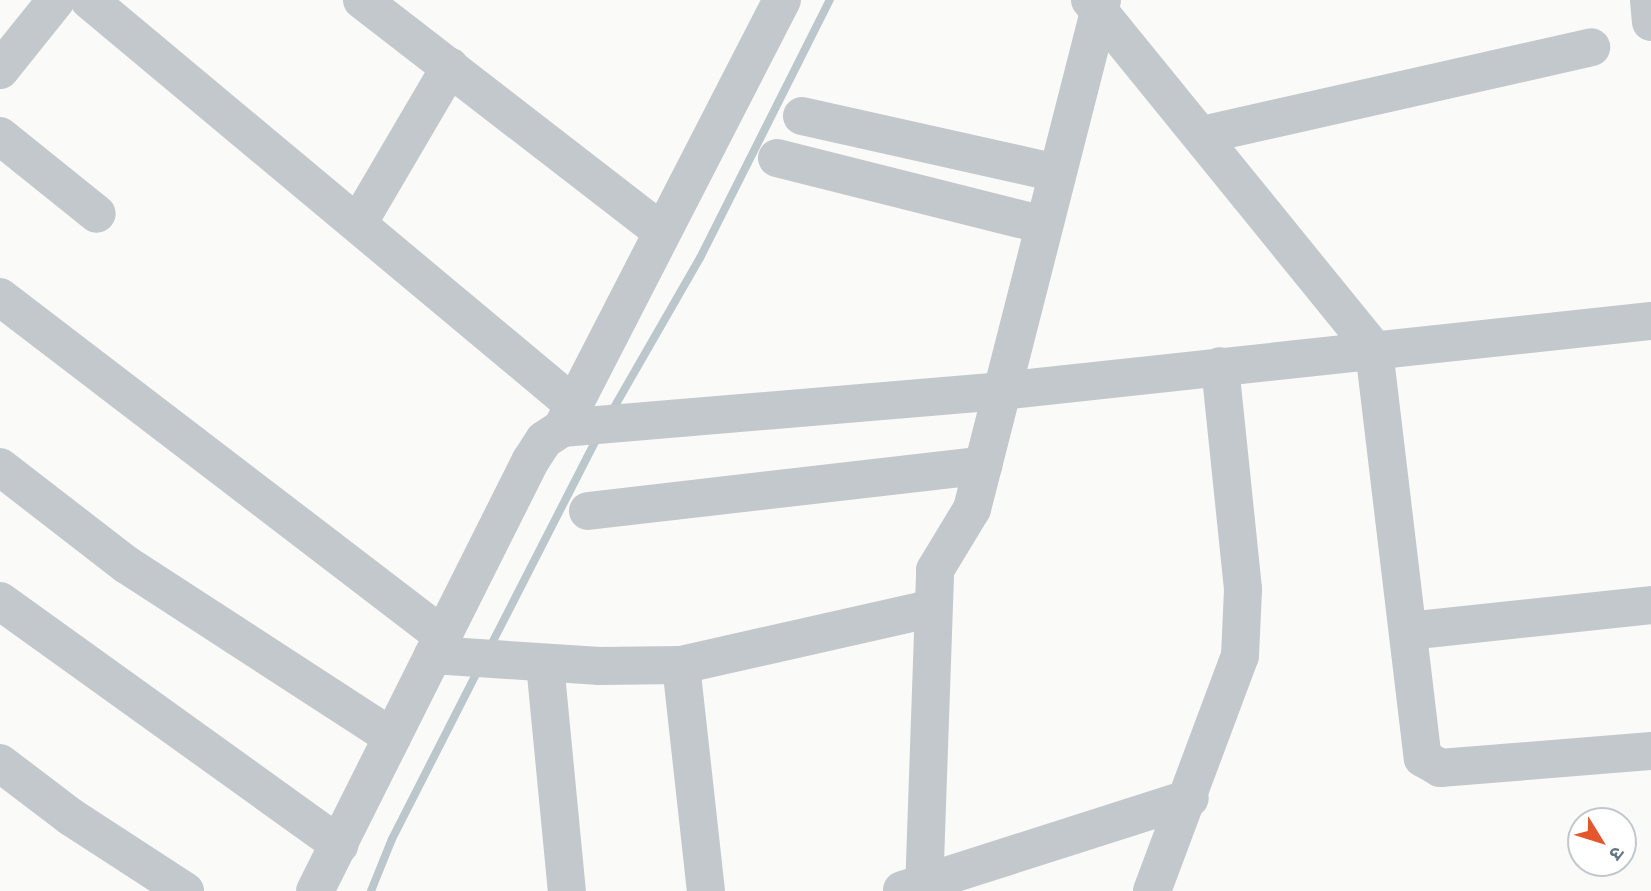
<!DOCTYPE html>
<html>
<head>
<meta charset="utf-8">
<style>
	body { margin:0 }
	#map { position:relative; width:1651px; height:891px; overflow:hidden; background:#fafaf8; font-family:Ubuntu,"Noto Sans Devanagari",sans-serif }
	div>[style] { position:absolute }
	.stream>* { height:8px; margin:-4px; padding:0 4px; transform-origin:4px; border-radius:4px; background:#bbc7cb }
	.minor>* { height:38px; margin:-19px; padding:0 19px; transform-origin:19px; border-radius:19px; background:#c3c8cc }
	span { translate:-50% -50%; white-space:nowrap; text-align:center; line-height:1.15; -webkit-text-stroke:7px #fff; paint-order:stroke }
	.north { position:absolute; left:1567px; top:807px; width:70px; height:70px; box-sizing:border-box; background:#fff; border:2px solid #c1c8cd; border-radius:50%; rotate:128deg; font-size:19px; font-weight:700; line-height:28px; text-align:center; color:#657683 }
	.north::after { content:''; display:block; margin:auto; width:24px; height:32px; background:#e4572e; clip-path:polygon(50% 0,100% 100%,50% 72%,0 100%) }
</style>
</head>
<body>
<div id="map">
	<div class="stream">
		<div style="left:612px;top:411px;width:177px;rotate:-60.1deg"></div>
		<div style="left:700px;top:258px;width:289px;rotate:-63.3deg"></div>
		<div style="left:489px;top:649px;width:233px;rotate:-62.9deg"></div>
		<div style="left:371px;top:891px;width:56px;rotate:-68deg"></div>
		<div style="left:392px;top:839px;width:190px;rotate:-63deg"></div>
	</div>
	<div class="minor">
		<div style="left:89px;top:0;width:632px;rotate:39.86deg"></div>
		<div style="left:362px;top:0;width:379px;rotate:37.7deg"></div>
		<div style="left:1090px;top:0;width:451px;rotate:50.9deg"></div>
		<div style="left:1374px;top:350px;width:411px;rotate:83.2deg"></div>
		<div style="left:1423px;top:758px;width:20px;rotate:30deg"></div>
		<div style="left:1440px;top:768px;width:212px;rotate:-4.6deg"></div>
		<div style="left:1649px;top:0;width:22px;rotate:85deg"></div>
		<div style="left:0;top:70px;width:90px;rotate:-51.3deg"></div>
		<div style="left:802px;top:116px;width:261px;rotate:12.6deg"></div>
		<div style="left:1202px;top:135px;width:399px;rotate:-12.7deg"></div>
		<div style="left:0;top:136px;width:124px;rotate:38.8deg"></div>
		<div style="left:777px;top:158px;width:274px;rotate:14.1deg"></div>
		<div style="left:359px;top:222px;width:180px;rotate:-59.6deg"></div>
		<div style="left:0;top:297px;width:558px;rotate:37.42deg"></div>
		<div style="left:563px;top:426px;width:479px;rotate:-62.8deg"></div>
		<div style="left:0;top:467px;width:160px;rotate:37.7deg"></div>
		<div style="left:127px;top:565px;width:316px;rotate:33deg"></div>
		<div style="left:588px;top:511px;width:398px;rotate:-6.6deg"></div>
		<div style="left:0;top:601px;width:418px;rotate:35.7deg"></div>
		<div style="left:1408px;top:631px;width:244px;rotate:-6.1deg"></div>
		<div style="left:433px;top:655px;width:167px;rotate:3.8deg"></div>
		<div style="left:600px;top:666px;width:81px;rotate:-0.7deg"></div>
		<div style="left:681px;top:665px;width:258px;rotate:-12.7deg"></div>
		<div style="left:545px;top:664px;width:228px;rotate:84.5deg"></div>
		<div style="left:681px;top:665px;width:227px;rotate:83.7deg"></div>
		<div style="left:0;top:763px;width:89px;rotate:37.3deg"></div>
		<div style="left:71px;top:817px;width:136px;rotate:33deg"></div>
		<div style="left:902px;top:890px;width:302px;rotate:-17.7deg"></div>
		<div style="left:315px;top:891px;width:482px;rotate:-63.4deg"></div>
		<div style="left:531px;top:460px;width:24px;rotate:-57deg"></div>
		<div style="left:544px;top:440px;width:22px;rotate:-34deg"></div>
		<div style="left:562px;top:428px;width:440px;rotate:-4.8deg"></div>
		<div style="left:1000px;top:391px;width:655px;rotate:-6.14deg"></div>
		<div style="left:924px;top:891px;width:321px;rotate:-88deg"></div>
		<div style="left:935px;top:570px;width:71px;rotate:-58.8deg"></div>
		<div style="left:972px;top:509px;width:525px;rotate:-75.67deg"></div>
		<div style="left:1152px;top:891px;width:251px;rotate:-69.5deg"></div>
		<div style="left:1240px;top:656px;width:67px;rotate:-87.4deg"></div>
		<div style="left:1243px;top:589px;width:224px;rotate:-95.9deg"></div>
	</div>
	<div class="north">उ</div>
</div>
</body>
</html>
